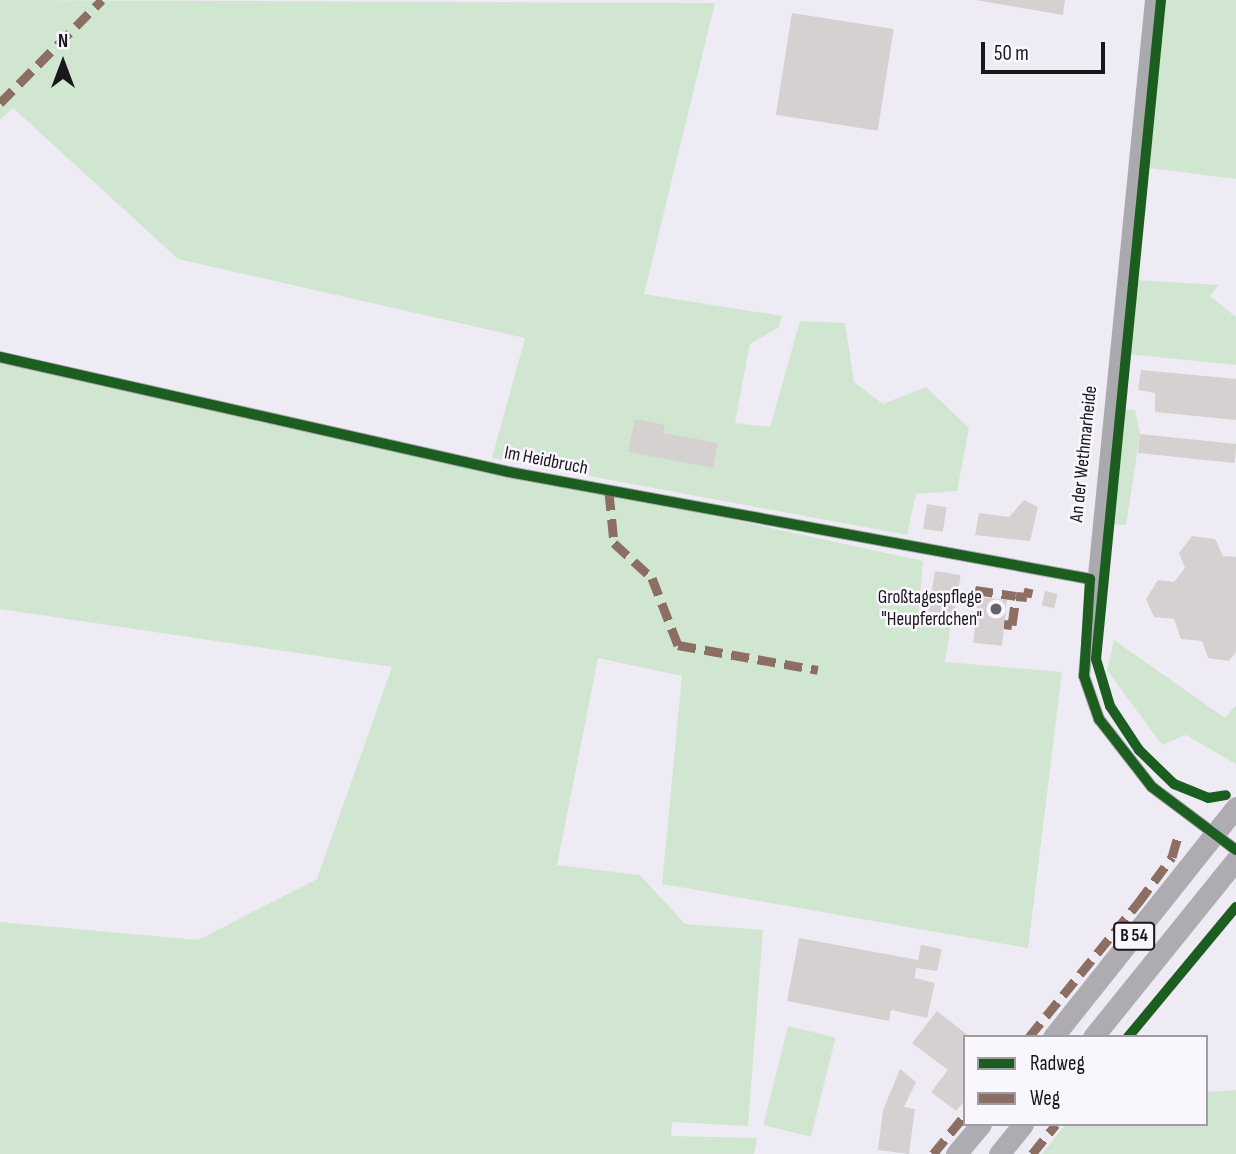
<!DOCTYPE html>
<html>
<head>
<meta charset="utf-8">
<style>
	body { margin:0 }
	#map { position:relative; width:1236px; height:1154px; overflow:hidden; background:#efebf4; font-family:"Sofia Sans Condensed",sans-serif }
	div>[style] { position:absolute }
	.green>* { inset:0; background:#d1e6d1; transform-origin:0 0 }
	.building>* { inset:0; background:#d5d1d1; transform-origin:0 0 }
	.minor>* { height:12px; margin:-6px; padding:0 6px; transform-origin:6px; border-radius:6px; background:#aaa9ad }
	.primary>* { height:21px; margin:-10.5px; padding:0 10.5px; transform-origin:10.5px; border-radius:10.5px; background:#aeabb1 }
	.quiet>* { height:9px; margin-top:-4.5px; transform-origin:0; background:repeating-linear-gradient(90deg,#8d6e63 0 18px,transparent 0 27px) }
	.cycleway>* { height:10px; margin:-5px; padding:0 5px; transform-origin:5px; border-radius:5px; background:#1b5e20 }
	.dots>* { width:19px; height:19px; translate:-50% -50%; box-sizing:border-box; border:4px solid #faf6fd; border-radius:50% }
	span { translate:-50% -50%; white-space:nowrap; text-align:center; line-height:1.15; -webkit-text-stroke:5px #faf6fd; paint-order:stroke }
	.shield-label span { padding:2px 5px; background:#faf6fd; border:2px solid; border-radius:5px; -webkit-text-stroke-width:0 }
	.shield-label { font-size:18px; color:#19161c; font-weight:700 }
	.street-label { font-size:19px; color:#19161c }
	.poi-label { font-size:19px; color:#19161c }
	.right { translate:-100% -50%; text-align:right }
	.legend { position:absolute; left:963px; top:1035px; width:245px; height:91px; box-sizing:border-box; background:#faf6fd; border:2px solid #a09ca3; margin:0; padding:9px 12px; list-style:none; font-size:21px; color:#19161c }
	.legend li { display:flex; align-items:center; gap:14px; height:35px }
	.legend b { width:35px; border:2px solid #a09ca3 }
	.north { position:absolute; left:28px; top:28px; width:70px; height:70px; -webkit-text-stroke:5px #faf6fd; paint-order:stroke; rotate:0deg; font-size:19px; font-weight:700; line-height:28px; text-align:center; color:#19161c }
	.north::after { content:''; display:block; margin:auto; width:24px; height:32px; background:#19161c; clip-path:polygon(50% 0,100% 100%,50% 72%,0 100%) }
	.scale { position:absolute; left:981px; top:42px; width:124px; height:32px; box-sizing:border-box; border:4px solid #19161c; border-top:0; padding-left:9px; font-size:21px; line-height:24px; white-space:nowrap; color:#19161c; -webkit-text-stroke:5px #faf6fd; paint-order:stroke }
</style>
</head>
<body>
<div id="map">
	<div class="green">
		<div style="clip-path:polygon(0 0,715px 3px,644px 294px,782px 316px,779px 327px,750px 344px,735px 423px,770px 427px,800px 321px,845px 323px,854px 382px,883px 404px,926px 387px,969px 428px,957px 491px,916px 494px,907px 535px,492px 458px,525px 338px,178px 259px,13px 108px,0 120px)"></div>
		<div style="clip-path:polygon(1165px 0,1236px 0,1236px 179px,1149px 168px)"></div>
		<div style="clip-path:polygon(1136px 280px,1219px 285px,1210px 296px,1236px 317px,1236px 365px,1128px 354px)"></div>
		<div style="clip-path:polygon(0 360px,923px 561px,918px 621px,951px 625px,945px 662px,1062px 672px,1028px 948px,662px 884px,682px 676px,598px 658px,557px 865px,640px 875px,685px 924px,763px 930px,748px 1126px,672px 1122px,671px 1136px,757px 1138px,754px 1154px,0 1154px,0 922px,198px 940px,317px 879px,392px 667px,0 609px)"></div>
		<div style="clip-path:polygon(1122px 409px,1135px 410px,1140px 434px,1126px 525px,1111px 524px)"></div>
		<div style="clip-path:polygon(1114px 640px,1225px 718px,1236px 705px,1236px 764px,1186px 735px,1162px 745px,1107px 670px)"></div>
		<div style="left:788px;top:1026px;width:49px;height:102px;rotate:14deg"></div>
		<div style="clip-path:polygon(1236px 1090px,1236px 1154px,1042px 1154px,1066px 1124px,1206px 1124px,1206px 1092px)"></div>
	</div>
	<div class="building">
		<div style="clip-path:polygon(975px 0,1065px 0,1063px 15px)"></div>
		<div style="left:792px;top:13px;width:103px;height:103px;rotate:9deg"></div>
		<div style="clip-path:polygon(1141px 370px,1236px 379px,1236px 420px,1155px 412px,1155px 393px,1138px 390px)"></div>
		<div style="clip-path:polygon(635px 419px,665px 425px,663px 433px,718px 443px,713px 468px,628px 452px)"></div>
		<div style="left:1140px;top:434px;width:97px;height:19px;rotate:6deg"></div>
		<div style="clip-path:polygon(1024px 500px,1038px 507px,1030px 541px,975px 535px,979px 513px,1009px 517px)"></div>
		<div style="left:927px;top:504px;width:20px;height:25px;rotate:9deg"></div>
		<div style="clip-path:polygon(1192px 536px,1215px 539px,1223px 556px,1236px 557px,1236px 652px,1229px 661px,1208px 658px,1202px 641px,1181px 639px,1174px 619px,1154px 617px,1146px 599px,1158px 580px,1174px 582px,1185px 568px,1179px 553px)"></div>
		<div style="left:935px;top:571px;width:26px;height:41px;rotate:9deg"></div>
		<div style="left:1045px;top:591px;width:13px;height:15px;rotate:13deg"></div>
		<div style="left:978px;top:597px;width:29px;height:46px;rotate:6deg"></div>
		<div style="clip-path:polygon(799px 938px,918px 960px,921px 945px,942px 949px,937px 971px,916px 968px,915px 978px,935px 983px,927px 1018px,891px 1010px,889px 1021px,787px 1001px)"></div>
		<div style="clip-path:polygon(937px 1011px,970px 1037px,965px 1037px,965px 1100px,956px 1111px,931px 1092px,948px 1070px,912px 1043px)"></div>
		<div style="clip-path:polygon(900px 1069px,916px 1082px,904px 1107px,915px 1109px,909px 1154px,878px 1150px,883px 1110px)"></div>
	</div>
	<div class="minor">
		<div style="left:1151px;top:0;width:679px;rotate:95.66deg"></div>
		<div style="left:1084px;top:676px;width:46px;rotate:70.8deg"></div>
		<div style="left:1099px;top:719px;width:86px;rotate:52.1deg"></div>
		<div style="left:1152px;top:787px;width:105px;rotate:36.9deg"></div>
		<div style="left:0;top:357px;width:522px;rotate:12.73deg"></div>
		<div style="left:509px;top:472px;width:591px;rotate:10.43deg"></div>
	</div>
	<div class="primary">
		<div style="left:1053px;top:1037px;width:294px;rotate:-51.5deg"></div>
		<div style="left:1093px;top:1037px;width:228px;rotate:-51.1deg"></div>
		<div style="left:956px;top:1154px;width:39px;rotate:-50deg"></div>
		<div style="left:999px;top:1154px;width:38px;rotate:-51deg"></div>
	</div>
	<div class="quiet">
		<div style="left:0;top:103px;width:145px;rotate:-45.3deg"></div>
		<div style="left:609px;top:492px;width:51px;rotate:84.4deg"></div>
		<div style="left:614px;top:543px;width:52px;rotate:42.6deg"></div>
		<div style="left:652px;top:578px;width:72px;rotate:68.8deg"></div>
		<div style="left:678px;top:645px;width:142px;rotate:10.1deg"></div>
		<div style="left:975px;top:590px;width:41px;rotate:8.3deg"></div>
		<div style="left:1004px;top:624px;width:8px;rotate:7deg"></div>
		<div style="left:1012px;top:625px;width:29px;rotate:-82deg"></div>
		<div style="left:1016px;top:596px;width:11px;rotate:5deg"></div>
		<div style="left:1027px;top:597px;width:9px;rotate:-77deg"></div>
		<div style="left:1029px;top:1037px;width:173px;rotate:-50.9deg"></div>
		<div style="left:1138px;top:903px;width:57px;rotate:-53.5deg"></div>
		<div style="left:1172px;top:857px;width:19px;rotate:-74deg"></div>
		<div style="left:933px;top:1154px;width:50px;rotate:-50.6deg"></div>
		<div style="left:1032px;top:1154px;width:38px;rotate:-51deg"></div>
	</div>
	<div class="cycleway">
		<div style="left:1161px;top:0;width:662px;rotate:95.63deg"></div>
		<div style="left:1096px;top:659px;width:49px;rotate:73.4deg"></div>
		<div style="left:1110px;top:706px;width:53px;rotate:56.6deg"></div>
		<div style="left:1139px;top:750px;width:49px;rotate:44.2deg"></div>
		<div style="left:1174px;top:784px;width:37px;rotate:22deg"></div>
		<div style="left:1208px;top:798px;width:18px;rotate:-9deg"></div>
		<div style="left:0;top:357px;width:522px;rotate:12.73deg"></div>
		<div style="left:509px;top:472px;width:591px;rotate:10.43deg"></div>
		<div style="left:1090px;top:579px;width:97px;rotate:93.5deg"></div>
		<div style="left:1084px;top:676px;width:46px;rotate:70.8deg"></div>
		<div style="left:1099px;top:719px;width:86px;rotate:52.1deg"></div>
		<div style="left:1152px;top:787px;width:105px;rotate:36.9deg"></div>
		<div style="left:1128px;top:1037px;width:169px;rotate:-50.3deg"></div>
	</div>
	<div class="dots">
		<div style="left:996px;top:609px;background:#646168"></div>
	</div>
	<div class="shield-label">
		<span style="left:1134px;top:936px">B 54</span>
	</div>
	<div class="street-label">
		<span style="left:1084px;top:454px;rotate:-84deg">An der Wethmarheide</span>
		<span style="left:546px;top:461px;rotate:11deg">Im Heidbruch</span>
	</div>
	<div class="poi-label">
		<span class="right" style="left:982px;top:609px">Großtagespflege<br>"Heupferdchen"</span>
	</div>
	<ul class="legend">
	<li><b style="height:9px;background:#1b5e20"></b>Radweg</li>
	<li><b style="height:9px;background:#8d6e63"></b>Weg</li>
	</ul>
	<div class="north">N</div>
	<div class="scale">50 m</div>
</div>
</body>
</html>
